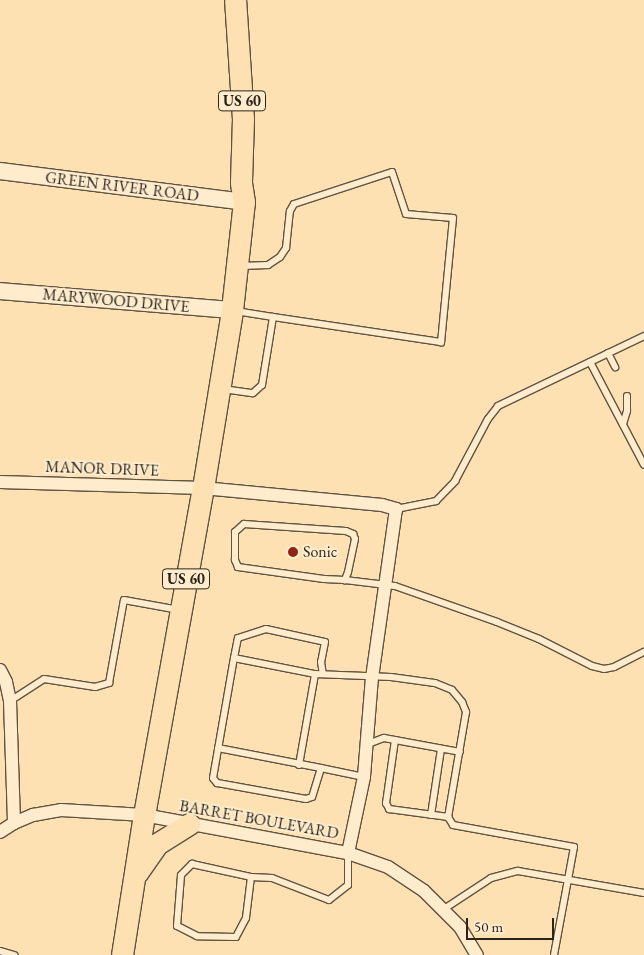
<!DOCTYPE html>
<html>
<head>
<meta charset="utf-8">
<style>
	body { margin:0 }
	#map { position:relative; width:644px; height:955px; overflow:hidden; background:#fee1b2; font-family:"EB Garamond",serif }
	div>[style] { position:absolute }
	.roads { filter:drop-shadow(1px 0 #605341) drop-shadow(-1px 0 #605341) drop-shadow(0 1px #605341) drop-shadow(0 -1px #605341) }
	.service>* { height:6px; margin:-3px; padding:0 3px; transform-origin:3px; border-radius:3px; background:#feeccd }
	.minor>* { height:12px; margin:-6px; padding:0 6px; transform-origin:6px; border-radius:6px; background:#feeccd }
	.tertiary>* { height:16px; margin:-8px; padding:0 8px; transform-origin:8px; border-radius:8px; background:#feeccd }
	.primary>* { height:21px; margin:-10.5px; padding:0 10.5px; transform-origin:10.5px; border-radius:10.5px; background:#fee1b2 }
	.dots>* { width:14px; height:14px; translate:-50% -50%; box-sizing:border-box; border:2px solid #feeccd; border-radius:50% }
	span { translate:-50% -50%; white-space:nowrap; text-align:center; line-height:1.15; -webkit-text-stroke:4px #feeccd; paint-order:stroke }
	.shield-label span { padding:1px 4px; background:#feeccd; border:1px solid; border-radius:4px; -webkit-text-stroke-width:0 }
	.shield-label { font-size:15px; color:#2c241b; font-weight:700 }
	.street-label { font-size:16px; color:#2c241b }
	.poi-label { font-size:16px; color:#2c241b }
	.left { translate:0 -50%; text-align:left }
	.scale { position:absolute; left:466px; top:918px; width:88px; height:22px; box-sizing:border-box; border:2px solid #2c241b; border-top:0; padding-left:6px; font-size:15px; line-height:18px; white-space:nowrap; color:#2c241b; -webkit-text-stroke:4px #feeccd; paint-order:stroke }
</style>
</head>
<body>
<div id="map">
	<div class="roads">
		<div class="service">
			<div style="left:241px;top:266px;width:27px;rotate:-2deg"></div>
			<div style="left:268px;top:265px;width:14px;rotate:-34deg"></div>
			<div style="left:280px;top:257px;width:11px;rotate:-56deg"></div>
			<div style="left:286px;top:248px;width:37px;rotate:-84deg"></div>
			<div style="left:290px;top:211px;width:8px;rotate:-60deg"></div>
			<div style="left:294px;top:204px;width:103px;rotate:-18.1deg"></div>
			<div style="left:392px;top:172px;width:44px;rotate:71.6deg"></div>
			<div style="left:406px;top:214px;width:47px;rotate:4.9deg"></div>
			<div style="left:453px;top:218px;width:125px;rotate:95.5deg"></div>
			<div style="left:441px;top:342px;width:170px;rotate:-171.5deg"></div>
			<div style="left:608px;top:353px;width:16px;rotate:63deg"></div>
			<div style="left:590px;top:362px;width:116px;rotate:62.3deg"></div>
			<div style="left:223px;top:389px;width:30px;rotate:8deg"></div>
			<div style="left:253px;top:393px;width:12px;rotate:-42deg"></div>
			<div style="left:262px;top:385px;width:69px;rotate:-80.8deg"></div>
			<div style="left:273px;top:317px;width:38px;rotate:-171deg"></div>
			<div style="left:623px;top:424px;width:14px;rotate:-73deg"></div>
			<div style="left:627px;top:411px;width:15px;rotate:-90deg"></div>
			<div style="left:396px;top:509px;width:41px;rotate:-11.3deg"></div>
			<div style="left:436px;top:501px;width:28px;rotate:-46deg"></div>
			<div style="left:455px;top:481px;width:70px;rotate:-62deg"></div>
			<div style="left:488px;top:419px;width:16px;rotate:-52deg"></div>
			<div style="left:498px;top:406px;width:162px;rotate:-25.6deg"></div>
			<div style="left:244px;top:524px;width:102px;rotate:3.9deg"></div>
			<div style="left:346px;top:531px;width:8px;rotate:23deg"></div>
			<div style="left:353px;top:534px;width:5px;rotate:68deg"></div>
			<div style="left:355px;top:539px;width:34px;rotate:102deg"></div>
			<div style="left:348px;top:572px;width:9px;rotate:111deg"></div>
			<div style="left:345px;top:580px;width:21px;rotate:-177deg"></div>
			<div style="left:324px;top:579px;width:87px;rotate:-172.1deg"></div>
			<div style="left:238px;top:567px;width:8px;rotate:-113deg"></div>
			<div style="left:235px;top:560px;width:28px;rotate:-90deg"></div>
			<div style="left:235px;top:532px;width:12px;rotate:-42deg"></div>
			<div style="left:345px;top:580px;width:50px;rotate:6.8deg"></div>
			<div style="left:395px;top:586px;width:108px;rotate:19.4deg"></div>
			<div style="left:497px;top:622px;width:45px;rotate:22deg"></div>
			<div style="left:539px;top:639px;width:59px;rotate:27deg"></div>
			<div style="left:592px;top:666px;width:12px;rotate:14deg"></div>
			<div style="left:604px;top:669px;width:10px;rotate:-11deg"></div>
			<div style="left:614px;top:667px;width:34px;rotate:-27deg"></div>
			<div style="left:234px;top:658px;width:20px;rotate:-79deg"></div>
			<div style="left:238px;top:638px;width:29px;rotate:-18deg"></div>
			<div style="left:266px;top:629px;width:60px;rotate:12.4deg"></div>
			<div style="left:325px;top:642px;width:20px;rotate:101deg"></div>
			<div style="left:321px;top:662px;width:12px;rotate:81deg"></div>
			<div style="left:10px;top:701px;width:40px;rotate:-32.9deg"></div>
			<div style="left:44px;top:679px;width:52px;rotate:8.9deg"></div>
			<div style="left:95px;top:687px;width:15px;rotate:-16deg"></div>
			<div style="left:109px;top:683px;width:84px;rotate:-79.8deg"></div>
			<div style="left:124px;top:600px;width:56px;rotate:10.3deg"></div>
			<div style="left:395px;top:740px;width:64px;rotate:98.1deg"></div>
			<div style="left:386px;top:803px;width:7px;rotate:63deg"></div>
			<div style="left:389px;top:809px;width:60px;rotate:7.7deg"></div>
			<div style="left:368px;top:744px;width:17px;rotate:-21deg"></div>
			<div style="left:384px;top:738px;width:77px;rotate:10.4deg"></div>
			<div style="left:218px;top:748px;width:105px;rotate:11deg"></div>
			<div style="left:299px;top:765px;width:92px;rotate:-80deg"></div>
			<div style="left:364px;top:777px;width:44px;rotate:-168.2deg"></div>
			<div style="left:321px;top:768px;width:30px;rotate:107deg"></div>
			<div style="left:312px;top:797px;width:6px;rotate:162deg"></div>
			<div style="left:306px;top:799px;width:90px;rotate:-169.8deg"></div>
			<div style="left:217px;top:783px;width:6px;rotate:-129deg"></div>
			<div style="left:213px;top:778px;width:122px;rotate:-80.1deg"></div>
			<div style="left:234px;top:658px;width:83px;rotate:11.2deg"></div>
			<div style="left:315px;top:674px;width:76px;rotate:2.3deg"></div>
			<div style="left:391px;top:677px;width:44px;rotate:7.8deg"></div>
			<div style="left:435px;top:683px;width:18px;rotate:22deg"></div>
			<div style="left:452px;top:690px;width:16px;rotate:50deg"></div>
			<div style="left:462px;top:702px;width:11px;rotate:68deg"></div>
			<div style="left:466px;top:712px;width:107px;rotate:99.7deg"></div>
			<div style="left:448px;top:817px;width:9px;rotate:58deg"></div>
			<div style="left:453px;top:825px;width:123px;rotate:10.3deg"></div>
			<div style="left:574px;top:847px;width:110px;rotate:100.5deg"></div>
			<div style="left:431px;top:815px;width:67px;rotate:-81.4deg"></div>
			<div style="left:251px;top:877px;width:41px;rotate:97deg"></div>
			<div style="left:246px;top:918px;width:21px;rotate:118deg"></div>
			<div style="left:236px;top:937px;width:39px;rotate:-179deg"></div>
			<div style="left:197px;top:936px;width:22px;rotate:-153deg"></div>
			<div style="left:177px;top:926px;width:51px;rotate:-85.5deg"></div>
			<div style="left:181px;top:875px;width:16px;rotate:-45deg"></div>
			<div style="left:192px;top:864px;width:60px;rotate:12.4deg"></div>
			<div style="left:251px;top:877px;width:21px;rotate:3deg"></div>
			<div style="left:272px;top:878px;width:61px;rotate:21.1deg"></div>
			<div style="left:329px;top:900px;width:24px;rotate:-38deg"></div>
			<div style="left:348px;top:885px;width:32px;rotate:-90deg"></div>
			<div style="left:444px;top:909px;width:56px;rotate:-33.4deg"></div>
			<div style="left:491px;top:878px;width:28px;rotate:-15deg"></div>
			<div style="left:518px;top:871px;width:128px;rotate:9.9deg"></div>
			<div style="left:0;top:951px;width:15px;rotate:16deg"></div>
		</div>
		<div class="minor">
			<div style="left:0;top:482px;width:203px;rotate:1.7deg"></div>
			<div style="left:203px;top:488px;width:180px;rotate:5.4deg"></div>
			<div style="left:382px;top:505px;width:15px;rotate:16deg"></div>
			<div style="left:396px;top:509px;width:170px;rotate:98.1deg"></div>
			<div style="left:372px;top:677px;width:100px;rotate:94.6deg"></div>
			<div style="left:364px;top:777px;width:78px;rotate:101.9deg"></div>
			<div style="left:0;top:670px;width:13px;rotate:63deg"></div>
			<div style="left:6px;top:682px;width:19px;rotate:78deg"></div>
			<div style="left:10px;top:701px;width:122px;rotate:88.1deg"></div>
			<div style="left:0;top:832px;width:17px;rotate:-33deg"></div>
			<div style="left:14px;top:823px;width:21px;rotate:-23deg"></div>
			<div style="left:33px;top:815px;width:28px;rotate:-10deg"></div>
			<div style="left:61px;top:810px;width:83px;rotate:3.4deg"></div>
			<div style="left:144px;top:815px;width:208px;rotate:10.6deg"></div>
			<div style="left:348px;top:853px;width:42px;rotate:19.3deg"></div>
			<div style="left:388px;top:867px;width:43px;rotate:33.7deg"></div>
			<div style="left:424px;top:891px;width:51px;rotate:45deg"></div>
			<div style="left:460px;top:927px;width:33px;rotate:59deg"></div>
		</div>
		<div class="tertiary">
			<div style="left:0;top:171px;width:246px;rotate:7.2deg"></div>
			<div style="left:0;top:291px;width:233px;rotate:4.7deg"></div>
		</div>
		<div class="primary">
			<div style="left:137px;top:873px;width:35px;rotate:-55deg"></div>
			<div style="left:157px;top:844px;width:38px;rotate:-32deg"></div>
			<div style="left:122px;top:955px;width:142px;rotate:-81.1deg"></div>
			<div style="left:144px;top:815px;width:332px;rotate:-79.8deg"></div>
			<div style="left:203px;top:488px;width:180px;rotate:-80.7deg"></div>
			<div style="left:232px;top:310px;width:109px;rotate:-83.7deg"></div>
			<div style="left:244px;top:202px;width:20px;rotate:-99deg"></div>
			<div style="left:241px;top:182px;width:63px;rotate:-88.2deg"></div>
			<div style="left:243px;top:119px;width:119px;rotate:-93.8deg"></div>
		</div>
	</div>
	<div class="dots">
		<div style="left:293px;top:552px;background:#8f2418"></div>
	</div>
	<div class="shield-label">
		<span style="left:242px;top:101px">US 60</span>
		<span style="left:186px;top:579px">US 60</span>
	</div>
	<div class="street-label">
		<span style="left:122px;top:187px;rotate:7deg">GREEN RIVER ROAD</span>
		<span style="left:116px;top:301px;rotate:5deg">MARYWOOD DRIVE</span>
		<span style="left:102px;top:469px;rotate:2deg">MANOR DRIVE</span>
		<span style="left:259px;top:820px;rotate:10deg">BARRET BOULEVARD</span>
	</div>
	<div class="poi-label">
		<span class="left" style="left:303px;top:552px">Sonic</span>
	</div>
	<div class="scale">50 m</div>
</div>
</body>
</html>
